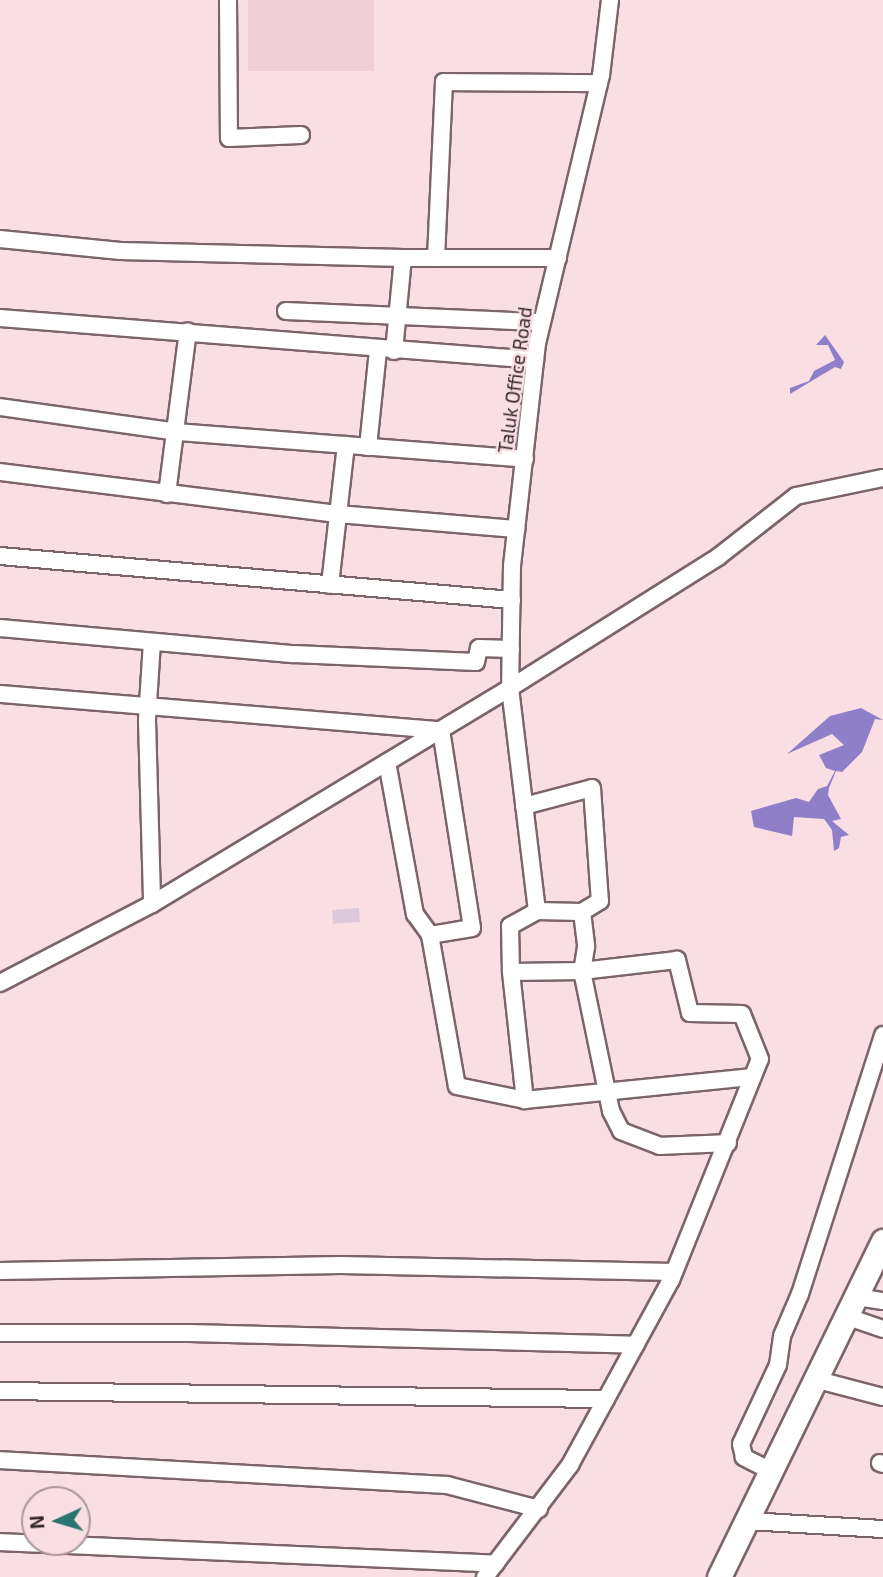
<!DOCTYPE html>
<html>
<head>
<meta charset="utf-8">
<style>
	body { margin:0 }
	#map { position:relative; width:883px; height:1577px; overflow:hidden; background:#f9dee4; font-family:"Exo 2",sans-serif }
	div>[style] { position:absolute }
	.built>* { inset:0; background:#f2ced7; transform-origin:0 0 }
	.water>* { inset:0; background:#8f7ec8 }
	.building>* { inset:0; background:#dccadb; transform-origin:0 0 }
	.roads { filter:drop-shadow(2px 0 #7b646a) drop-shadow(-2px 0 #7b646a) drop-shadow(0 2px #7b646a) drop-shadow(0 -2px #7b646a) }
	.street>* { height:16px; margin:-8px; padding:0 8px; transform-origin:8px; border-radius:8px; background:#fff }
	.secondary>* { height:23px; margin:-11.5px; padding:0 11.5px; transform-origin:11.5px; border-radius:11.5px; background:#fff }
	span { translate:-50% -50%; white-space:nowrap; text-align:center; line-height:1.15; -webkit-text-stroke:5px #f9dee4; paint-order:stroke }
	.street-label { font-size:19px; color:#34292c }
	.north { position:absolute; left:21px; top:1486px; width:70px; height:70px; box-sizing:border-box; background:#f9dee4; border:2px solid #aa969a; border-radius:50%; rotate:266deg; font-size:19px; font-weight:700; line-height:28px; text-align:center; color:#34292c }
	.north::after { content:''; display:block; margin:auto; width:24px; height:32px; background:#2a7471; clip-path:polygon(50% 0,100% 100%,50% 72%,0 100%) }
</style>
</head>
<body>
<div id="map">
	<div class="built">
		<div style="left:248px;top:0;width:126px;height:71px"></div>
	</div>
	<div class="water">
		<div style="clip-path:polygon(825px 335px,844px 362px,841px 369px,835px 367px,790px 394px,790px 388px,809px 381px,814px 371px,835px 360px,828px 345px,816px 345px)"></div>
		<div style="clip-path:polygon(861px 708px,883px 720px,875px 719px,862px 752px,842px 772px,836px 771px,829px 788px,828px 795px,841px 819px,832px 821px,849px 835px,841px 837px,839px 848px,834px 851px,832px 830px,824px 819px,794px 817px,792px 836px,754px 827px,751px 811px,796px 798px,809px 802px,818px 789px,827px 786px,835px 771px,826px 768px,819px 755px,844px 745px,832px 734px,787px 754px,830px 716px)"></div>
	</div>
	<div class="building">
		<div style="left:359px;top:908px;width:14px;height:27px;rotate:86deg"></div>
	</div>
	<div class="roads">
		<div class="street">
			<div style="left:228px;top:0;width:138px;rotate:89.6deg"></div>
			<div style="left:229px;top:138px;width:72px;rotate:-2.4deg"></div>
			<div style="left:610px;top:0;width:76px;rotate:96.8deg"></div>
			<div style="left:601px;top:75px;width:276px;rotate:103.4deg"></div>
			<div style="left:537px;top:343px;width:224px;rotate:96.4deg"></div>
			<div style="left:512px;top:566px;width:122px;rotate:90.9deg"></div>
			<div style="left:510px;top:688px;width:225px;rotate:83.1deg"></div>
			<div style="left:537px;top:911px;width:45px;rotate:1.3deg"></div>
			<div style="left:582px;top:912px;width:35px;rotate:83deg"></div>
			<div style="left:586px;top:947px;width:24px;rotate:99deg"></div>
			<div style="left:582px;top:971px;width:143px;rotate:78.3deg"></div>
			<div style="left:611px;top:1111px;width:22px;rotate:63deg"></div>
			<div style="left:621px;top:1131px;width:42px;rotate:21deg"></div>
			<div style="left:660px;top:1146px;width:68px;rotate:-2.5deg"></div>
			<div style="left:0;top:239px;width:121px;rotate:5.7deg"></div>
			<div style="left:120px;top:251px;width:283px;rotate:1.4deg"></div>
			<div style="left:436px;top:258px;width:176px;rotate:-87.4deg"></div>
			<div style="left:444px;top:82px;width:155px;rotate:0.4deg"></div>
			<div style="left:286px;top:311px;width:256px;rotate:2.5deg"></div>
			<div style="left:0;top:318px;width:537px;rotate:4.49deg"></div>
			<div style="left:394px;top:351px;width:93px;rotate:-84.5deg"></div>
			<div style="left:403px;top:258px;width:155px"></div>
			<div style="left:0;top:407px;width:179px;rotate:8deg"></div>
			<div style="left:177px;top:432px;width:349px;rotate:4.4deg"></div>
			<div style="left:368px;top:447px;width:98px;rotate:-84.1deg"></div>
			<div style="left:0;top:472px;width:340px;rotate:7.1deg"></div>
			<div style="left:337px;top:514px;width:180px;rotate:4.8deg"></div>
			<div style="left:167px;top:494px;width:164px;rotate:-82.7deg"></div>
			<div style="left:0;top:556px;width:514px;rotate:4.91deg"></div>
			<div style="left:330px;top:585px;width:141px;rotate:-83.5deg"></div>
			<div style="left:0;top:628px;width:295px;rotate:5.1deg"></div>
			<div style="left:294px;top:654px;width:182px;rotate:2.5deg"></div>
			<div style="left:476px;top:662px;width:14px;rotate:-78deg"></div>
			<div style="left:479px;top:648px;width:32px;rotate:2deg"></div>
			<div style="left:152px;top:642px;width:78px;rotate:93.7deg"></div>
			<div style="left:147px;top:720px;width:184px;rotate:88.4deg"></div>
			<div style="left:0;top:694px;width:442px;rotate:4.7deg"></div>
			<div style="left:441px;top:730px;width:200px;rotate:81.1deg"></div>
			<div style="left:472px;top:928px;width:43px;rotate:170.5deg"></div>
			<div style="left:430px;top:935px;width:153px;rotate:79.9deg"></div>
			<div style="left:457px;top:1086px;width:69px;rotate:11.6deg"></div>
			<div style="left:387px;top:762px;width:155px;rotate:79.6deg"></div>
			<div style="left:415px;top:914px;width:26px;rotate:54deg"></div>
			<div style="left:524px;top:806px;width:70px;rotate:-14.8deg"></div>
			<div style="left:592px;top:788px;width:113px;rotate:86deg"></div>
			<div style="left:600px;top:901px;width:21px;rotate:149deg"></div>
			<div style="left:511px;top:972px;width:46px;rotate:-91.2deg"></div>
			<div style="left:510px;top:926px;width:31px;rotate:-29deg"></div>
			<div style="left:0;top:983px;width:171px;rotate:-27.5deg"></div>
			<div style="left:152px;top:904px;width:418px;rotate:-31.1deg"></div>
			<div style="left:510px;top:688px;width:246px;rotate:-32.2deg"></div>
			<div style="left:718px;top:557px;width:99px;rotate:-38deg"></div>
			<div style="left:796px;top:496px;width:89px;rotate:-11.7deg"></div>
			<div style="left:0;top:1271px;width:341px;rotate:-1deg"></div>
			<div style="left:341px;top:1265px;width:333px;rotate:1.2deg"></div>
			<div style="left:857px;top:1297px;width:26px;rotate:9deg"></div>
			<div style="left:848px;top:1317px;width:37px;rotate:19deg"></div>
			<div style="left:0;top:1333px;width:190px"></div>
			<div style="left:190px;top:1333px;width:446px;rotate:1.5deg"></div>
			<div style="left:818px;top:1380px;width:67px;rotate:14.7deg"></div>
			<div style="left:0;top:1391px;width:606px;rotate:0.76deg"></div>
			<div style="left:0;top:1460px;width:448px;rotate:3.2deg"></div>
			<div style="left:447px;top:1485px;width:95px;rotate:14.6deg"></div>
			<div style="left:880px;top:1463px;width:3px;rotate:18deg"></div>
			<div style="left:773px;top:1472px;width:33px;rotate:-153deg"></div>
			<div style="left:744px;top:1457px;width:13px;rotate:-103deg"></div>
			<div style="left:741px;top:1444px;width:87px;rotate:-64.9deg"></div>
			<div style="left:778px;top:1365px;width:29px;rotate:-82deg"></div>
			<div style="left:782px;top:1336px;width:46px;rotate:-66.8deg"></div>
			<div style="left:800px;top:1294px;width:272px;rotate:-72.2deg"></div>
			<div style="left:748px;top:1521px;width:135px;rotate:3.4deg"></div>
			<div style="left:0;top:1542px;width:496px;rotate:2.5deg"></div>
			<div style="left:485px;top:1577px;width:141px;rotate:-52.8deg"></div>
			<div style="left:570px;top:1465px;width:211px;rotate:-61.4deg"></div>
			<div style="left:671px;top:1280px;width:238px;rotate:-68.1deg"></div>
			<div style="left:760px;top:1059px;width:48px;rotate:-111.8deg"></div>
			<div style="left:742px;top:1014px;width:52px;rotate:-178.9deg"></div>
			<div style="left:690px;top:1013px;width:55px;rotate:-103.8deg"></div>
			<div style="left:677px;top:960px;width:96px;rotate:173.4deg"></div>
			<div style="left:582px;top:971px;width:71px;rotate:179.2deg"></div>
			<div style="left:511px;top:972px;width:129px;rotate:83.8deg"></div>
			<div style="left:525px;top:1100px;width:226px;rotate:-5.8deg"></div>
		</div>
		<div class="secondary">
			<div style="left:719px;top:1577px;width:374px;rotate:-64deg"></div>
		</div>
	</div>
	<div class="street-label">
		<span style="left:515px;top:380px;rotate:-82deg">Taluk Office Road</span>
	</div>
	<div class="north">N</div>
</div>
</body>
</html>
